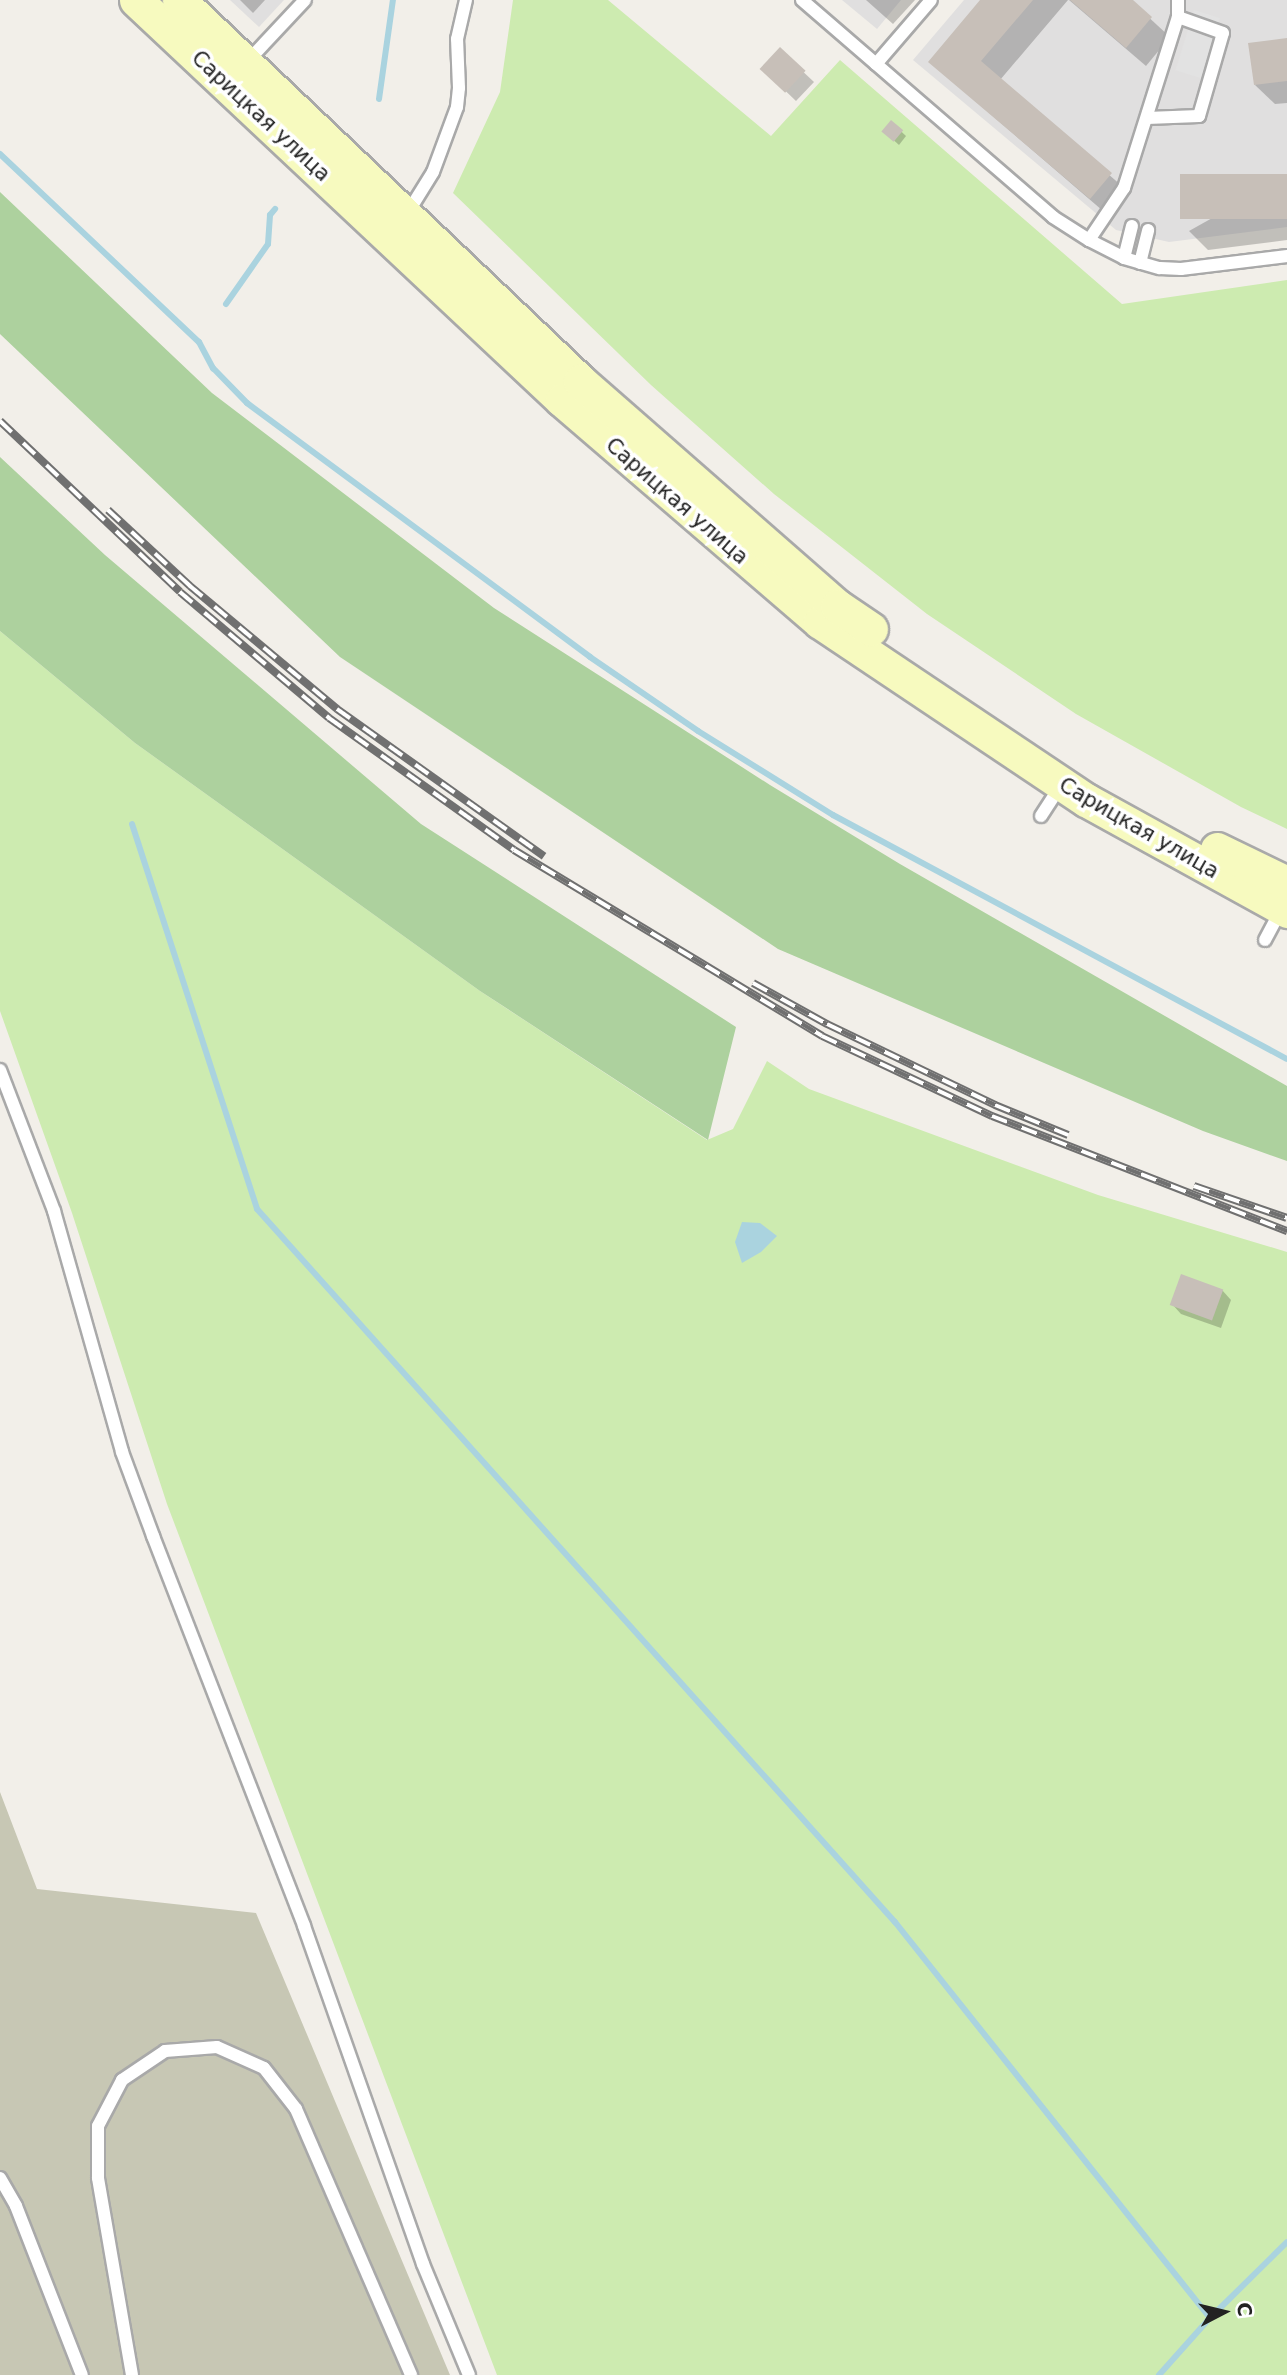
<!DOCTYPE html>
<html>
<head>
<meta charset="utf-8">
<style>
	body { margin:0 }
	#map { position:relative; width:1287px; height:2375px; overflow:hidden; background:#f2efe9; font-family:"DejaVu Sans",sans-serif }
	div>[style] { position:absolute }
	.residential>* { inset:0; background:#e0dfdf }
	.construction>* { inset:0; background:#c7c7b4 }
	.grass>* { inset:0; background:#cdebb0 }
	.forest>* { inset:0; background:#add19e }
	.parking>* { inset:0; background:#e2e2e2; transform-origin:0 0 }
	.water>* { inset:0; background:#aad3df }
	.shadow>* { inset:0; background:#0003 }
	.stream>* { height:6px; margin:-3px; padding:0 3px; transform-origin:3px; border-radius:3px; background:#aad3df }
	.building>* { inset:0; background:#c7bfb8; transform-origin:0 0 }
	.roads { filter:drop-shadow(2px 0 #a9a9a9) drop-shadow(-2px 0 #a9a9a9) drop-shadow(0 2px #a9a9a9) drop-shadow(0 -2px #a9a9a9) }
	.lane>* { height:12px; margin:-6px; padding:0 6px; transform-origin:6px; border-radius:6px; background:#fff }
	.secondary>* { height:33px; margin:-16.5px; padding:0 16.5px; transform-origin:16.5px; border-radius:16.5px; background:#f7fabf }
	.rail>* { height:8px; margin-top:-4px; transform-origin:0; background:repeating-linear-gradient(90deg,#fff 0 16px,#707070 0 32px); box-sizing:border-box; border-block:2px solid #707070 }
	span { translate:-50% -50%; white-space:nowrap; text-align:center; line-height:1.15; -webkit-text-stroke:7px #fff; paint-order:stroke }
	.street-label { font-size:21px; color:#222 }
	.north { position:absolute; left:1189px; top:2277px; width:70px; height:70px; -webkit-text-stroke:5px #fff; paint-order:stroke; rotate:83deg; font-size:19px; font-weight:700; line-height:28px; text-align:center; color:#222 }
	.north::after { content:''; display:block; margin:auto; width:24px; height:32px; background:#222; clip-path:polygon(50% 0,100% 100%,50% 72%,0 100%) }
</style>
</head>
<body>
<div id="map">
	<div class="residential">
		<div style="clip-path:polygon(230px 0,284px 0,259px 27px)"></div>
		<div style="clip-path:polygon(842px 0,901px 0,877px 29px)"></div>
		<div style="clip-path:polygon(964px 0,1287px 0,1287px 227px,1169px 242px,1116px 230px,913px 60px)"></div>
	</div>
	<div class="construction">
		<div style="clip-path:polygon(0 1792px,37px 1889px,256px 1913px,450px 2375px,0 2375px)"></div>
	</div>
	<div class="grass">
		<div style="clip-path:polygon(513px 0,608px 0,771px 136px,840px 60px,1122px 304px,1287px 280px,1287px 829px,1241px 807px,1076px 714px,927px 614px,774px 494px,651px 385px,453px 193px,500px 92px)"></div>
		<div style="clip-path:polygon(0 631px,135px 743px,480px 991px,707px 1140px,733px 1129px,767px 1061px,809px 1089px,1098px 1195px,1287px 1252px,1287px 2375px,497px 2375px,167px 1504px,72px 1213px,0 1011px)"></div>
	</div>
	<div class="forest">
		<div style="clip-path:polygon(0 192px,212px 393px,494px 608px,770px 785px,900px 864px,1287px 1086px,1287px 1161px,1203px 1131px,778px 949px,340px 657px,0 334px)"></div>
		<div style="clip-path:polygon(0 457px,105px 555px,421px 824px,736px 1027px,708px 1140px,480px 991px,135px 743px,0 631px)"></div>
	</div>
	<div class="parking">
		<div style="left:1194px;top:10px;width:27px;height:63px;rotate:17deg"></div>
	</div>
	<div class="water">
		<div style="clip-path:polygon(742px 1222px,760px 1223px,777px 1236px,761px 1252px,742px 1263px,735px 1242px)"></div>
	</div>
	<div class="shadow">
		<div style="clip-path:polygon(240px 0,265px 0,253px 13px)"></div>
		<div style="clip-path:polygon(866px 0,915px 0,893px 24px)"></div>
		<div style="clip-path:polygon(982px 0,1068px 0,1000px 80px,1130px 193px,1110px 217px,930px 62px)"></div>
		<div style="clip-path:polygon(1069px 0,1130px 0,1170px 37px,1146px 66px)"></div>
		<div style="clip-path:polygon(1287px 40px,1287px 103px,1275px 104px,1255px 85px)"></div>
		<div style="clip-path:polygon(780px 50px,814px 82px,796px 101px,772px 78px)"></div>
		<div style="clip-path:polygon(891px 122px,906px 136px,899px 145px,888px 135px)"></div>
		<div style="clip-path:polygon(1287px 176px,1287px 240px,1208px 250px,1189px 231px)"></div>
		<div style="clip-path:polygon(1222px 1290px,1231px 1300px,1221px 1328px,1181px 1314px,1172px 1304px)"></div>
	</div>
	<div class="stream">
		<div style="left:379px;top:99px;width:100px;rotate:-82deg"></div>
		<div style="left:0;top:154px;width:274px;rotate:43.4deg"></div>
		<div style="left:199px;top:342px;width:30px;rotate:62deg"></div>
		<div style="left:213px;top:368px;width:49px;rotate:45.8deg"></div>
		<div style="left:247px;top:403px;width:427px;rotate:36.5deg"></div>
		<div style="left:590px;top:657px;width:131px;rotate:34.4deg"></div>
		<div style="left:698px;top:731px;width:159px;rotate:31.9deg"></div>
		<div style="left:833px;top:815px;width:515px;rotate:28.26deg"></div>
		<div style="left:226px;top:304px;width:73px;rotate:-55deg"></div>
		<div style="left:268px;top:244px;width:29px;rotate:-86deg"></div>
		<div style="left:270px;top:215px;width:8px;rotate:-50deg"></div>
		<div style="left:132px;top:824px;width:405px;rotate:72deg"></div>
		<div style="left:257px;top:1209px;width:957px;rotate:48.18deg"></div>
		<div style="left:895px;top:1922px;width:506px;rotate:51.5deg"></div>
		<div style="left:1159px;top:2375px;width:76px;rotate:-48.2deg"></div>
		<div style="left:1210px;top:2318px;width:108px;rotate:-44.6deg"></div>
	</div>
	<div class="building">
		<div style="clip-path:polygon(980px 0,1033px 0,981px 61px,1112px 173px,1090px 199px,928px 62px)"></div>
		<div style="clip-path:polygon(1070px 0,1133px 0,1152px 17px,1126px 48px)"></div>
		<div style="clip-path:polygon(1287px 38px,1287px 81px,1254px 85px,1248px 43px)"></div>
		<div style="left:780px;top:47px;width:35px;height:30px;rotate:43deg"></div>
		<div style="left:891px;top:120px;width:16px;height:15px;rotate:40deg"></div>
		<div style="left:1287px;top:174px;width:45px;height:107px;rotate:90deg"></div>
		<div style="left:1181px;top:1274px;width:45px;height:33px;rotate:20deg"></div>
	</div>
	<div class="roads">
		<div class="lane">
			<div style="left:802px;top:0;width:332px;rotate:40.8deg"></div>
			<div style="left:1053px;top:217px;width:43px;rotate:32.6deg"></div>
			<div style="left:1089px;top:240px;width:39px;rotate:27deg"></div>
			<div style="left:1124px;top:258px;width:37px;rotate:16deg"></div>
			<div style="left:1160px;top:268px;width:21px;rotate:3deg"></div>
			<div style="left:1181px;top:269px;width:107px;rotate:-7deg"></div>
			<div style="left:246px;top:63px;width:86px;rotate:-46.9deg"></div>
			<div style="left:876px;top:64px;width:84px;rotate:-49.3deg"></div>
			<div style="left:1147px;top:118px;width:52px;rotate:-2.2deg"></div>
			<div style="left:1199px;top:116px;width:86px;rotate:-73.9deg"></div>
			<div style="left:1223px;top:33px;width:48px;rotate:-160.4deg"></div>
			<div style="left:407px;top:214px;width:49px;rotate:-58.2deg"></div>
			<div style="left:433px;top:172px;width:69px;rotate:-69.7deg"></div>
			<div style="left:457px;top:107px;width:19px;rotate:-84deg"></div>
			<div style="left:459px;top:88px;width:49px;rotate:-92.3deg"></div>
			<div style="left:457px;top:39px;width:40px;rotate:-77deg"></div>
			<div style="left:1089px;top:240px;width:63px;rotate:-56.1deg"></div>
			<div style="left:1124px;top:188px;width:179px;rotate:-72.5deg"></div>
			<div style="left:1178px;top:17px;width:17px;rotate:-90deg"></div>
			<div style="left:1124px;top:258px;width:33px;rotate:-76deg"></div>
			<div style="left:1140px;top:263px;width:34px;rotate:-76deg"></div>
			<div style="left:1041px;top:816px;width:38px;rotate:-57deg"></div>
			<div style="left:1265px;top:940px;width:34px;rotate:-62deg"></div>
			<div style="left:0;top:1070px;width:151px;rotate:69deg"></div>
			<div style="left:54px;top:1211px;width:250px;rotate:74.2deg"></div>
			<div style="left:122px;top:1452px;width:90px;rotate:69.7deg"></div>
			<div style="left:153px;top:1536px;width:418px;rotate:68.8deg"></div>
			<div style="left:304px;top:1926px;width:358px;rotate:70.6deg"></div>
			<div style="left:423px;top:2264px;width:120px;rotate:67.5deg"></div>
			<div style="left:0;top:2178px;width:32px;rotate:60deg"></div>
			<div style="left:16px;top:2206px;width:181px;rotate:68.7deg"></div>
			<div style="left:132px;top:2375px;width:200px;rotate:-99.8deg"></div>
			<div style="left:98px;top:2178px;width:52px;rotate:-90deg"></div>
			<div style="left:98px;top:2126px;width:52px;rotate:-62.4deg"></div>
			<div style="left:122px;top:2080px;width:52px;rotate:-34deg"></div>
			<div style="left:165px;top:2051px;width:52px;rotate:-4.4deg"></div>
			<div style="left:217px;top:2047px;width:51px;rotate:24.1deg"></div>
			<div style="left:264px;top:2068px;width:52px;rotate:52deg"></div>
			<div style="left:296px;top:2109px;width:290px;rotate:66.6deg"></div>
		</div>
		<div class="secondary">
			<div style="left:136px;top:0;width:584px;rotate:43.2deg"></div>
			<div style="left:562px;top:400px;width:340px;rotate:40.7deg"></div>
			<div style="left:820px;top:622px;width:320px;rotate:33.8deg"></div>
			<div style="left:1086px;top:800px;width:230px;rotate:28.9deg"></div>
			<div style="left:179px;top:0;width:553px;rotate:43.53deg"></div>
			<div style="left:580px;top:381px;width:342px;rotate:41.2deg"></div>
			<div style="left:837px;top:606px;width:41px;rotate:34.1deg"></div>
			<div style="left:1217px;top:849px;width:78px;rotate:25.9deg"></div>
		</div>
	</div>
	<div class="rail">
		<div style="left:0;top:421px;width:248px;rotate:43.5deg"></div>
		<div style="left:180px;top:592px;width:195px;rotate:40.2deg"></div>
		<div style="left:329px;top:718px;width:227px;rotate:35.5deg"></div>
		<div style="left:514px;top:850px;width:360px;rotate:31.1deg"></div>
		<div style="left:822px;top:1036px;width:188px;rotate:25.2deg"></div>
		<div style="left:992px;top:1116px;width:317px;rotate:21.3deg"></div>
		<div style="left:108px;top:510px;width:112px;rotate:42.8deg"></div>
		<div style="left:190px;top:586px;width:192px;rotate:39.9deg"></div>
		<div style="left:337px;top:709px;width:254px;rotate:35.4deg"></div>
		<div style="left:753px;top:983px;width:85px;rotate:29deg"></div>
		<div style="left:827px;top:1024px;width:187px;rotate:25.7deg"></div>
		<div style="left:995px;top:1105px;width:79px;rotate:22.3deg"></div>
		<div style="left:1194px;top:1186px;width:98px;rotate:19deg"></div>
	</div>
	<div class="street-label">
		<span style="left:261px;top:116px;rotate:43deg">Сарицкая улица</span>
		<span style="left:677px;top:501px;rotate:41deg">Сарицкая улица</span>
		<span style="left:1139px;top:828px;rotate:30deg">Сарицкая улица</span>
	</div>
	<div class="north">С</div>
</div>
</body>
</html>
